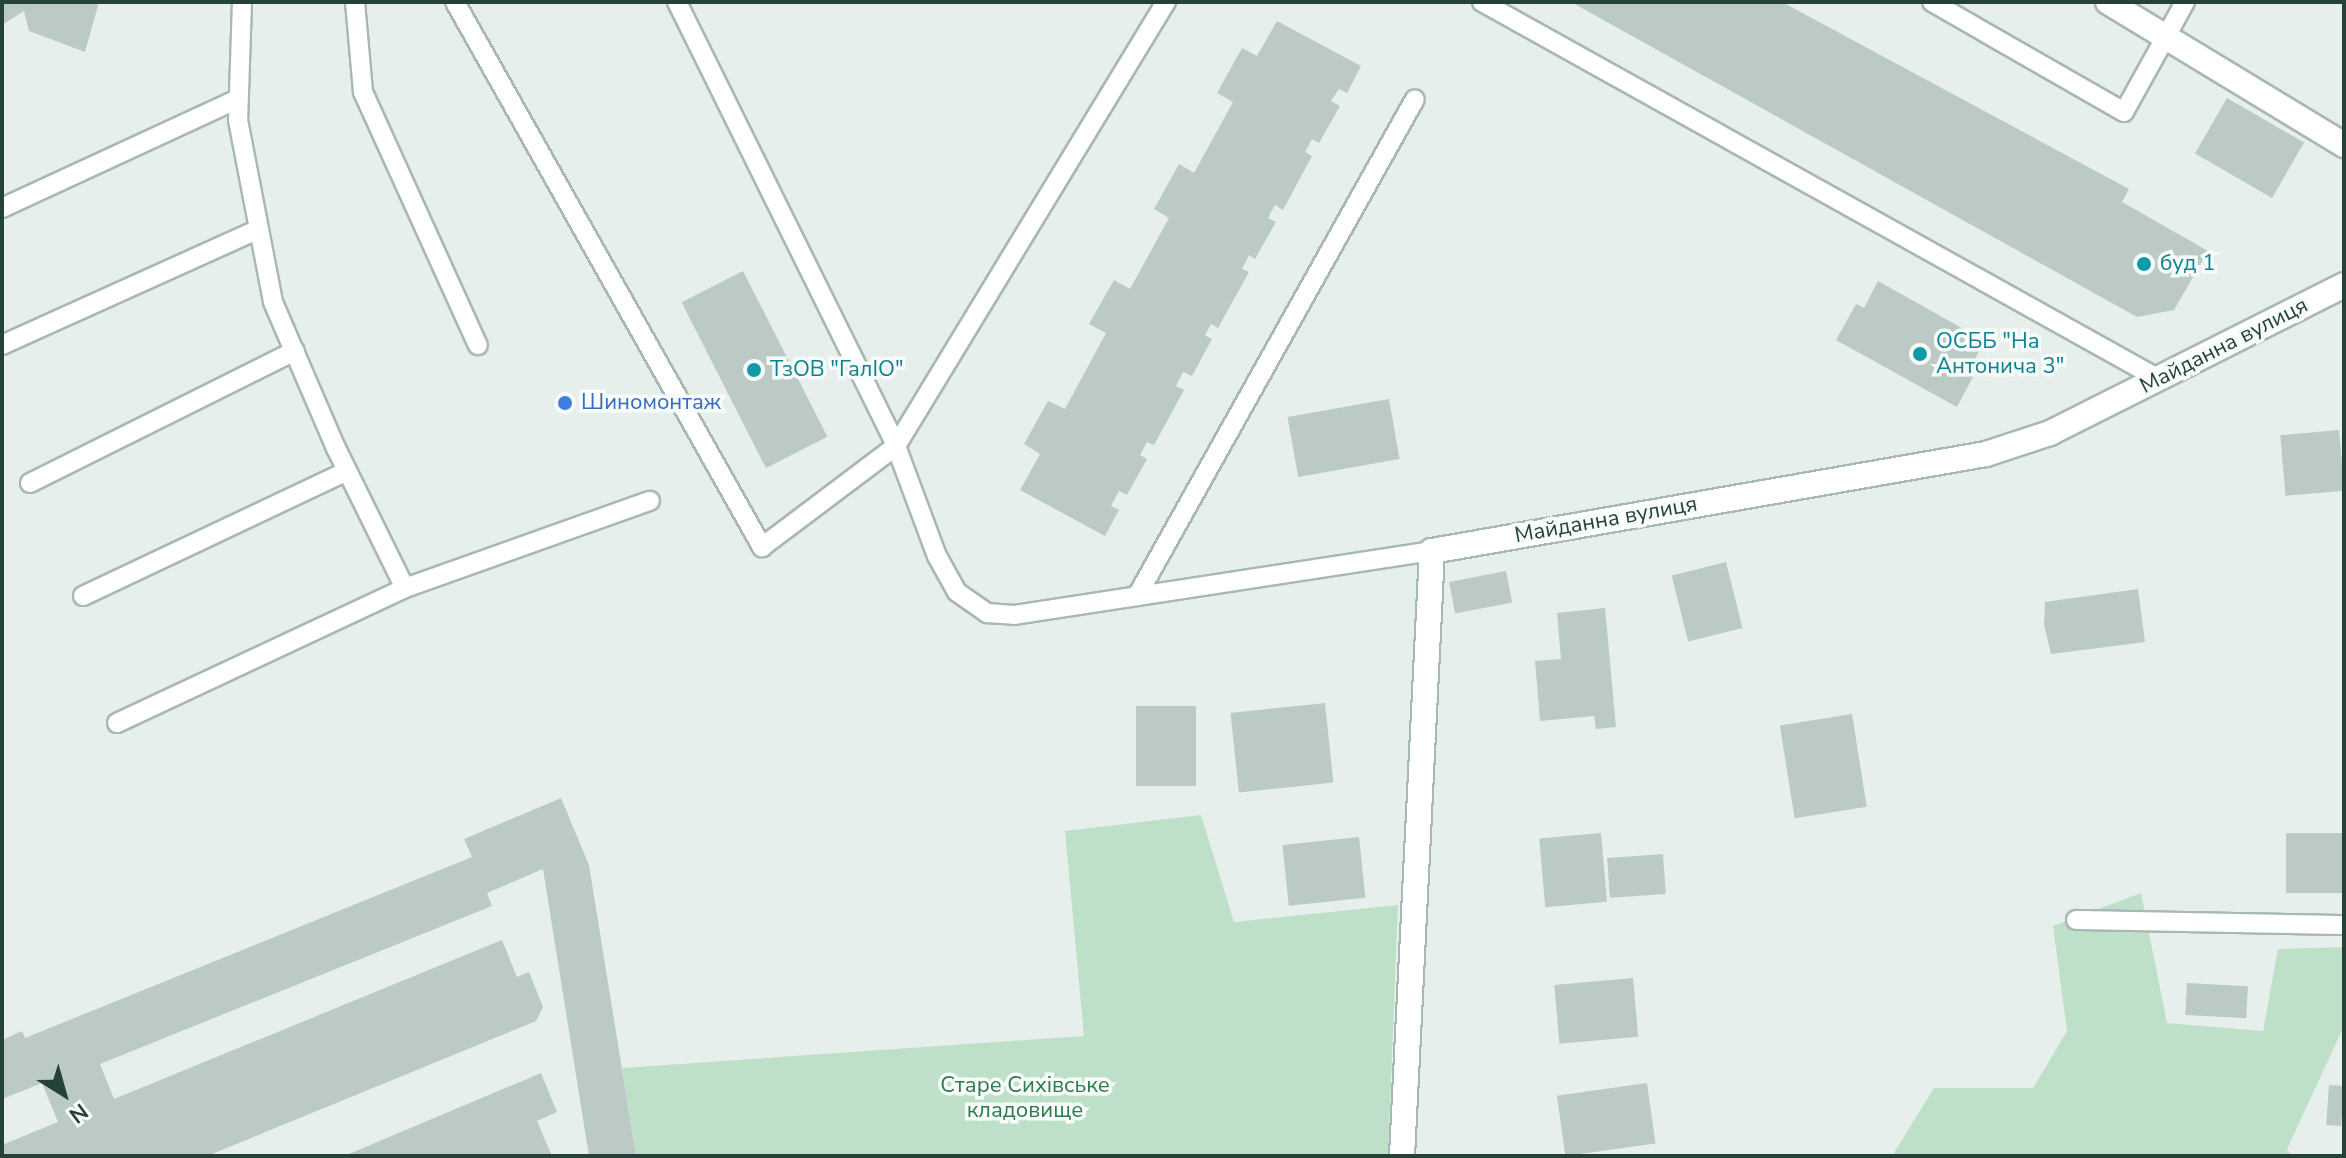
<!DOCTYPE html>
<html>
<head>
<meta charset="utf-8">
<style>
	body { margin:0 }
	#map { position:relative; width:2346px; height:1158px; overflow:hidden; background:#e6efeb; font-family:"Nunito Sans",sans-serif }
	div>[style] { position:absolute }
	.green>* { inset:0; background:#bfe0c8 }
	.building>* { inset:0; background:#bbcac4; transform-origin:0 0 }
	.roads { filter:drop-shadow(2px 0 #a8b8b2) drop-shadow(-2px 0 #a8b8b2) drop-shadow(0 2px #a8b8b2) drop-shadow(0 -2px #a8b8b2) }
	.lane>* { height:18px; margin:-9px; padding:0 9px; transform-origin:9px; border-radius:9px; background:#fff }
	.street>* { height:24px; margin:-12px; padding:0 12px; transform-origin:12px; border-radius:12px; background:#fff }
	.secondary>* { height:24px; margin:-12px; padding:0 12px; transform-origin:12px; border-radius:12px; background:#fff }
	.dots>* { width:22px; height:22px; translate:-50% -50%; box-sizing:border-box; border:4px solid #f7fbf9; border-radius:50% }
	span { translate:-50% -50%; white-space:nowrap; text-align:center; line-height:1.15; -webkit-text-stroke:7px #f7fbf9; paint-order:stroke }
	.culture-label { font-size:22px; color:#0d838f }
	.left { translate:0 -50%; text-align:left }
	.street-label { font-size:22px; color:#24423a }
	.shop-label { font-size:22px; color:#366cbe }
	.park-label { font-size:22px; color:#2d7a4b }
	.frame { position:absolute; inset:0; border:4px solid #24423a; pointer-events:none }
	.north { position:absolute; left:24px; top:1054px; width:80px; height:80px; -webkit-text-stroke:6px #f7fbf9; paint-order:stroke; rotate:143deg; font-size:22px; font-weight:700; line-height:32px; text-align:center; color:#24423a }
	.north::after { content:''; display:block; margin:auto; width:28px; height:36px; background:#24423a; clip-path:polygon(50% 0,100% 100%,50% 72%,0 100%) }
</style>
</head>
<body>
<div id="map">
	<div class="green">
		<div style="clip-path:polygon(1201px 815px,1234px 922px,1398px 905px,1388px 1156px,636px 1156px,622px 1068px,1084px 1036px,1065px 831px)"></div>
		<div style="clip-path:polygon(2141px 893px,2167px 1023px,2263px 1031px,2278px 949px,2344px 947px,2344px 1026px,2287px 1149px,2292px 1156px,1892px 1156px,1934px 1088px,2033px 1088px,2067px 1031px,2053px 926px)"></div>
	</div>
	<div class="building">
		<div style="clip-path:polygon(2px 2px,99px 2px,85px 52px,29px 31px,24px 11px,2px 25px)"></div>
		<div style="clip-path:polygon(1571px 2px,1782px 2px,2129px 189px,2122px 202px,2208px 251px,2174px 310px,2137px 317px)"></div>
		<div style="clip-path:polygon(1277px 21px,1361px 66px,1347px 93px,1339px 89px,1331px 101px,1340px 106px,1319px 143px,1312px 139px,1305px 152px,1312px 156px,1283px 210px,1275px 205px,1268px 218px,1276px 222px,1255px 259px,1249px 255px,1242px 269px,1249px 272px,1218px 328px,1211px 324px,1205px 335px,1212px 339px,1192px 376px,1183px 372px,1176px 386px,1184px 390px,1154px 445px,1147px 442px,1140px 455px,1147px 459px,1127px 495px,1119px 491px,1111px 506px,1119px 510px,1105px 536px,1020px 490px,1040px 454px,1024px 444px,1048px 401px,1065px 409px,1106px 333px,1089px 324px,1114px 280px,1130px 289px,1169px 218px,1154px 209px,1179px 164px,1194px 173px,1233px 102px,1217px 93px,1242px 48px,1257px 56px)"></div>
		<div style="left:2227px;top:98px;width:89px;height:64px;rotate:30deg"></div>
		<div style="left:743px;top:271px;width:186px;height:69px;rotate:63deg"></div>
		<div style="clip-path:polygon(1878px 281px,1985px 341px,1970px 367px,1976px 371px,1957px 407px,1836px 340px,1856px 304px,1864px 308px)"></div>
		<div style="left:1389px;top:399px;width:61px;height:103px;rotate:80deg"></div>
		<div style="left:2339px;top:430px;width:61px;height:59px;rotate:85deg"></div>
		<div style="left:1726px;top:562px;width:68px;height:56px;rotate:76deg"></div>
		<div style="left:1506px;top:571px;width:32px;height:58px;rotate:79deg"></div>
		<div style="clip-path:polygon(2138px 589px,2145px 642px,2051px 654px,2044px 625px,2045px 602px)"></div>
		<div style="clip-path:polygon(1605px 608px,1616px 727px,1596px 729px,1594px 716px,1540px 721px,1535px 661px,1561px 659px,1557px 613px)"></div>
		<div style="left:1325px;top:703px;width:80px;height:95px;rotate:84deg"></div>
		<div style="left:1136px;top:706px;width:60px;height:80px"></div>
		<div style="left:1852px;top:714px;width:94px;height:73px;rotate:81deg"></div>
		<div style="clip-path:polygon(561px 798px,589px 865px,636px 1156px,589px 1156px,543px 869px,487px 893px,492px 906px,100px 1064px,114px 1099px,502px 940px,517px 977px,529px 972px,543px 1007px,536px 1021px,207px 1156px,2px 1156px,2px 1145px,58px 1122px,42px 1083px,2px 1099px,2px 1040px,22px 1031px,25px 1038px,472px 857px,464px 839px)"></div>
		<div style="left:1601px;top:833px;width:69px;height:62px;rotate:85deg"></div>
		<div style="left:2286px;top:833px;width:58px;height:60px"></div>
		<div style="left:1359px;top:837px;width:61px;height:77px;rotate:84deg"></div>
		<div style="left:1663px;top:854px;width:40px;height:56px;rotate:86deg"></div>
		<div style="left:1633px;top:978px;width:59px;height:79px;rotate:85deg"></div>
		<div style="left:2187px;top:983px;width:61px;height:32px;rotate:3deg"></div>
		<div style="clip-path:polygon(541px 1073px,557px 1112px,537px 1121px,552px 1156px,344px 1156px)"></div>
		<div style="left:1647px;top:1083px;width:61px;height:91px;rotate:82deg"></div>
		<div style="left:2329px;top:1085px;width:15px;height:40px;rotate:4deg"></div>
	</div>
	<div class="roads">
		<div class="lane">
			<div style="left:242px;top:2px;width:118px;rotate:91.9deg"></div>
			<div style="left:238px;top:120px;width:185px;rotate:79.1deg"></div>
			<div style="left:273px;top:302px;width:159px;rotate:66.7deg"></div>
			<div style="left:336px;top:448px;width:156px;rotate:63.8deg"></div>
			<div style="left:405px;top:588px;width:260px;rotate:-19.6deg"></div>
			<div style="left:355px;top:2px;width:90px;rotate:84.9deg"></div>
			<div style="left:363px;top:92px;width:278px;rotate:65.6deg"></div>
			<div style="left:455px;top:2px;width:626px;rotate:60.61deg"></div>
			<div style="left:762px;top:547px;width:168px;rotate:-37deg"></div>
			<div style="left:896px;top:446px;width:520px;rotate:-58.7deg"></div>
			<div style="left:677px;top:2px;width:495px;rotate:63.7deg"></div>
			<div style="left:896px;top:446px;width:117px;rotate:69.6deg"></div>
			<div style="left:937px;top:556px;width:41px;rotate:60.9deg"></div>
			<div style="left:957px;top:592px;width:37px;rotate:35deg"></div>
			<div style="left:987px;top:613px;width:27px;rotate:4deg"></div>
			<div style="left:1014px;top:615px;width:423px;rotate:-8.7deg"></div>
			<div style="left:1482px;top:2px;width:775px;rotate:29.11deg"></div>
			<div style="left:1932px;top:2px;width:221px;rotate:29.8deg"></div>
			<div style="left:2124px;top:112px;width:126px;rotate:-61deg"></div>
			<div style="left:2px;top:208px;width:260px;rotate:-24.8deg"></div>
			<div style="left:2px;top:345px;width:282px;rotate:-24.3deg"></div>
			<div style="left:30px;top:483px;width:296px;rotate:-26.5deg"></div>
			<div style="left:83px;top:596px;width:292px;rotate:-25.3deg"></div>
			<div style="left:1137px;top:596px;width:569px;rotate:-60.78deg"></div>
			<div style="left:117px;top:723px;width:318px;rotate:-25.1deg"></div>
			<div style="left:2076px;top:920px;width:268px;rotate:1.1deg"></div>
		</div>
		<div class="street">
			<div style="left:1402px;top:1156px;width:606px;rotate:-87.16deg"></div>
			<div style="left:1432px;top:551px;width:562px;rotate:-9.93deg"></div>
			<div style="left:1986px;top:454px;width:67px;rotate:-18.2deg"></div>
			<div style="left:2050px;top:433px;width:329px;rotate:-26.7deg"></div>
		</div>
		<div class="secondary">
			<div style="left:2108px;top:2px;width:276px;rotate:31.2deg"></div>
		</div>
	</div>
	<div class="dots">
		<div style="left:2144px;top:264px;background:#0f9aa8"></div>
		<div style="left:1920px;top:354px;background:#0f9aa8"></div>
		<div style="left:754px;top:370px;background:#0f9aa8"></div>
		<div style="left:565px;top:403px;background:#3f7fe0"></div>
	</div>
	<div class="culture-label">
		<span class="left" style="left:2160px;top:264px">буд 1</span>
		<span class="left" style="left:1936px;top:354px">ОСББ "На<br>Антонича 3"</span>
		<span class="left" style="left:770px;top:370px">ТзОВ "ГалІО"</span>
	</div>
	<div class="street-label">
		<span style="left:2224px;top:346px;rotate:-27deg">Майданна вулиця</span>
		<span style="left:1606px;top:520px;rotate:-10deg">Майданна вулиця</span>
	</div>
	<div class="shop-label">
		<span class="left" style="left:581px;top:403px">Шиномонтаж</span>
	</div>
	<div class="park-label">
		<span style="left:1025px;top:1098px">Старе Сихівське<br>кладовище</span>
	</div>
	<div class="frame"></div>
	<div class="north">N</div>
</div>
</body>
</html>
